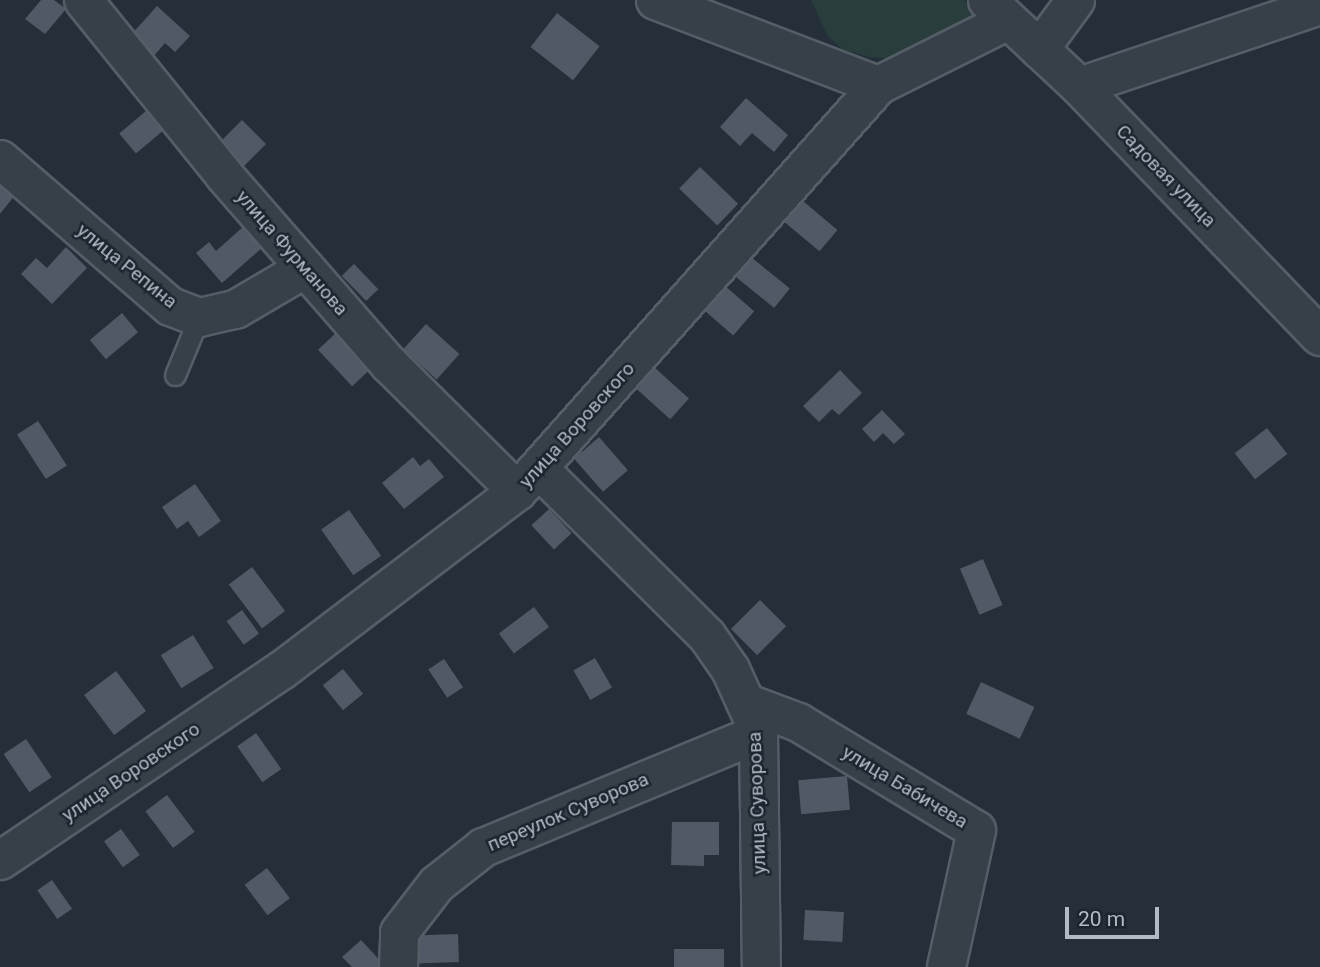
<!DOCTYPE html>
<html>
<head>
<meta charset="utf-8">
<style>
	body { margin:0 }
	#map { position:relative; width:1320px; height:967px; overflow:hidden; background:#242f39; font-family:Roboto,sans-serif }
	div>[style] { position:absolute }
	.green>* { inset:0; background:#283d3c }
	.building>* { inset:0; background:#4f5a66; transform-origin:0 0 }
	.roads { filter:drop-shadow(2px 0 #555e67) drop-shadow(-2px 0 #555e67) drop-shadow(0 2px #555e67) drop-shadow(0 -2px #555e67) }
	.service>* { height:19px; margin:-9.5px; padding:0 9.5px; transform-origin:9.5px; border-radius:9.5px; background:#374049 }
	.minor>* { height:37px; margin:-18.5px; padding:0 18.5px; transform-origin:18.5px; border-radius:18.5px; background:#374049 }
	span { translate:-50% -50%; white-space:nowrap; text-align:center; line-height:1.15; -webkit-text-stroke:5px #1c252e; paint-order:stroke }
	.street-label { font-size:19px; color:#b2bbc5 }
	.scale { position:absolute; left:1065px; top:907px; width:94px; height:32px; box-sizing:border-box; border:4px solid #b2bbc5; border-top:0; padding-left:9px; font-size:21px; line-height:24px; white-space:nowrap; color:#b2bbc5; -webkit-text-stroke:5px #1c252e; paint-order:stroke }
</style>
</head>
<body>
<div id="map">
	<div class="green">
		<div style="clip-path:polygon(811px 0,964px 0,975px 7px,974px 20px,892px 59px,869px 57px,843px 50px,827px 35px)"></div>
	</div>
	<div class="building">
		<div style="clip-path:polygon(41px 0,54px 0,66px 9px,45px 34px,25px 19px)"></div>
		<div style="clip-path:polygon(157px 6px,190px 36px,175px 52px,165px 43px,153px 57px,130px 36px)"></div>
		<div style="left:557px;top:13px;width:54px;height:43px;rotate:38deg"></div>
		<div style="clip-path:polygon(746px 98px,788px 135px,774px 152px,752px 133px,740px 146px,720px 127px)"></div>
		<div style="left:146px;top:111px;width:26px;height:35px;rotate:50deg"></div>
		<div style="left:242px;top:120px;width:34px;height:35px;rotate:45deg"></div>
		<div style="left:700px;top:167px;width:53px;height:30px;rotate:44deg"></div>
		<div style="clip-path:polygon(0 183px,15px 195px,0 214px)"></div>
		<div style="left:803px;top:201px;width:45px;height:28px;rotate:40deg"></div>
		<div style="clip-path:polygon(244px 226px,263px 247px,222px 283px,196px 253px,209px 242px,216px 251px)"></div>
		<div style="clip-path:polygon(66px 247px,87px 268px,52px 304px,21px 274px,36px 258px,47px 268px)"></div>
		<div style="left:751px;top:257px;width:50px;height:25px;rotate:39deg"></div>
		<div style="left:354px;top:264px;width:35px;height:17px;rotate:46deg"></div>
		<div style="left:724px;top:285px;width:40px;height:32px;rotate:41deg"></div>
		<div style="left:122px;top:313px;width:25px;height:42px;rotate:50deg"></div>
		<div style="left:426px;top:324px;width:45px;height:34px;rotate:42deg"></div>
		<div style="left:337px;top:332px;width:50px;height:26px;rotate:47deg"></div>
		<div style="left:654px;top:367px;width:47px;height:28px;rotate:42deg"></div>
		<div style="clip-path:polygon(840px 370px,862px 393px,839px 415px,832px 409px,819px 422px,803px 406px)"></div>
		<div style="clip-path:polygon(882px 410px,905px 434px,894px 444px,883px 433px,874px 442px,862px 429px)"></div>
		<div style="left:38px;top:421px;width:53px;height:25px;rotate:57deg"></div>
		<div style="left:1267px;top:428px;width:33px;height:41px;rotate:52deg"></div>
		<div style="left:599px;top:437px;width:44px;height:33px;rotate:49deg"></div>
		<div style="clip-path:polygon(413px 457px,420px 466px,429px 459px,444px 477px,404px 509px,382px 483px)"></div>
		<div style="clip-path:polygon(195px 484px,221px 521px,199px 537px,188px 521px,177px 529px,162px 507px)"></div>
		<div style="left:549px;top:509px;width:33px;height:24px;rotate:47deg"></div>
		<div style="left:349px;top:510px;width:56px;height:34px;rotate:55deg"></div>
		<div style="left:983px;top:559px;width:50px;height:25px;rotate:67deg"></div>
		<div style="left:252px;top:567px;width:55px;height:29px;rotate:53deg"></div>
		<div style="left:760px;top:600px;width:37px;height:41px;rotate:45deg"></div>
		<div style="left:534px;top:607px;width:25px;height:44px;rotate:53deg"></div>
		<div style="left:242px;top:610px;width:29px;height:19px;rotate:54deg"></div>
		<div style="left:193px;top:635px;width:39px;height:38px;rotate:58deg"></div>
		<div style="left:595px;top:658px;width:34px;height:25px;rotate:60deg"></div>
		<div style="left:444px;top:659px;width:34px;height:19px;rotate:56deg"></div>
		<div style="left:343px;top:669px;width:32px;height:26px;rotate:51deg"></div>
		<div style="left:116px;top:671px;width:50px;height:40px;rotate:53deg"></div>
		<div style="left:981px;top:682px;width:59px;height:35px;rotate:25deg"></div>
		<div style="left:256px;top:733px;width:44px;height:23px;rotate:55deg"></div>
		<div style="left:26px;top:739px;width:46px;height:27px;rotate:56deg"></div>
		<div style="left:847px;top:776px;width:34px;height:49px;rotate:85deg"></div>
		<div style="left:167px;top:795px;width:46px;height:27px;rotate:53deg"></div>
		<div style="clip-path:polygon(672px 822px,719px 822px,719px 855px,704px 855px,704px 866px,671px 865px)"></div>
		<div style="left:121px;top:829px;width:32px;height:21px;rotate:54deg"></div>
		<div style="left:267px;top:868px;width:38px;height:28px;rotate:53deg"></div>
		<div style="left:52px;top:880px;width:35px;height:18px;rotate:55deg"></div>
		<div style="left:805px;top:910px;width:39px;height:30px;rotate:3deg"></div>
		<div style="left:458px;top:934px;width:28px;height:44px;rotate:88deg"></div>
		<div style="clip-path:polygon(361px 940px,386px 967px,352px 967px,342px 957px)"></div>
		<div style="left:674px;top:949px;width:50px;height:18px"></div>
	</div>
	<div class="roads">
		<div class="service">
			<div style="left:175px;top:375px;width:63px;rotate:-67.5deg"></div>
		</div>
		<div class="minor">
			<div style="left:83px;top:0;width:225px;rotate:51.1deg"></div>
			<div style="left:224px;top:175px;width:251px;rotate:48.9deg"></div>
			<div style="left:389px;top:364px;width:180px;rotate:44.8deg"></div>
			<div style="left:655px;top:0;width:239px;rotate:20.9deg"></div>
			<div style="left:987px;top:0;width:126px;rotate:43.1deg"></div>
			<div style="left:1079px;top:86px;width:347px;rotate:46.1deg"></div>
			<div style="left:1039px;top:49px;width:61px;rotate:-53.7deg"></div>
			<div style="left:1079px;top:86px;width:254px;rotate:-18.6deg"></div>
			<div style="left:0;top:159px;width:225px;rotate:40.9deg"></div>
			<div style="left:170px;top:306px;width:31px;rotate:21deg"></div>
			<div style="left:199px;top:317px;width:37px;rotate:-13deg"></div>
			<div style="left:235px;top:309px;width:81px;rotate:-30.4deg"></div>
			<div style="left:540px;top:470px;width:235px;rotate:44.8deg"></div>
			<div style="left:707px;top:636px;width:40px;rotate:55.1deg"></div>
			<div style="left:730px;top:669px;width:53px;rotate:65.4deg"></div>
			<div style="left:752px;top:717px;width:17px;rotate:69deg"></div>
			<div style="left:758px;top:733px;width:234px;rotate:89.3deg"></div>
			<div style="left:745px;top:702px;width:57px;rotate:20.7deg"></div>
			<div style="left:798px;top:722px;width:208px;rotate:31.2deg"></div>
			<div style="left:976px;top:830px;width:140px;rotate:102.4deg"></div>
			<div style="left:0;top:860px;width:339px;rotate:-34.1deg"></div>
			<div style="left:281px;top:670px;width:296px;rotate:-37.2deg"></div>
			<div style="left:517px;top:491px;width:543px;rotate:-48.36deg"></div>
			<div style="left:878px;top:85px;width:145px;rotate:-26.6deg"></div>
			<div style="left:398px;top:967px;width:35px;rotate:-88deg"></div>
			<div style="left:399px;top:932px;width:61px;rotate:-52.4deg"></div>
			<div style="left:436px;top:884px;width:60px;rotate:-38.2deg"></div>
			<div style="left:483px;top:847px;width:298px;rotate:-22.5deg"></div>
		</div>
	</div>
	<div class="street-label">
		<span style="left:1166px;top:176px;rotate:46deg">Садовая улица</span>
		<span style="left:292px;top:253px;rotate:49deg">улица Фурманова</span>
		<span style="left:127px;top:266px;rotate:39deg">улица Репина</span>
		<span style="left:577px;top:425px;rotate:-48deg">улица Воровского</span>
		<span style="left:131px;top:772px;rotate:-34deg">улица Воровского</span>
		<span style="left:905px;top:787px;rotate:31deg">улица Бабичева</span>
		<span style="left:757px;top:803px;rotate:-92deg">улица Суворова</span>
		<span style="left:568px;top:812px;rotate:-23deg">переулок Суворова</span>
	</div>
	<div class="scale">20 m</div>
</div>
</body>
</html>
